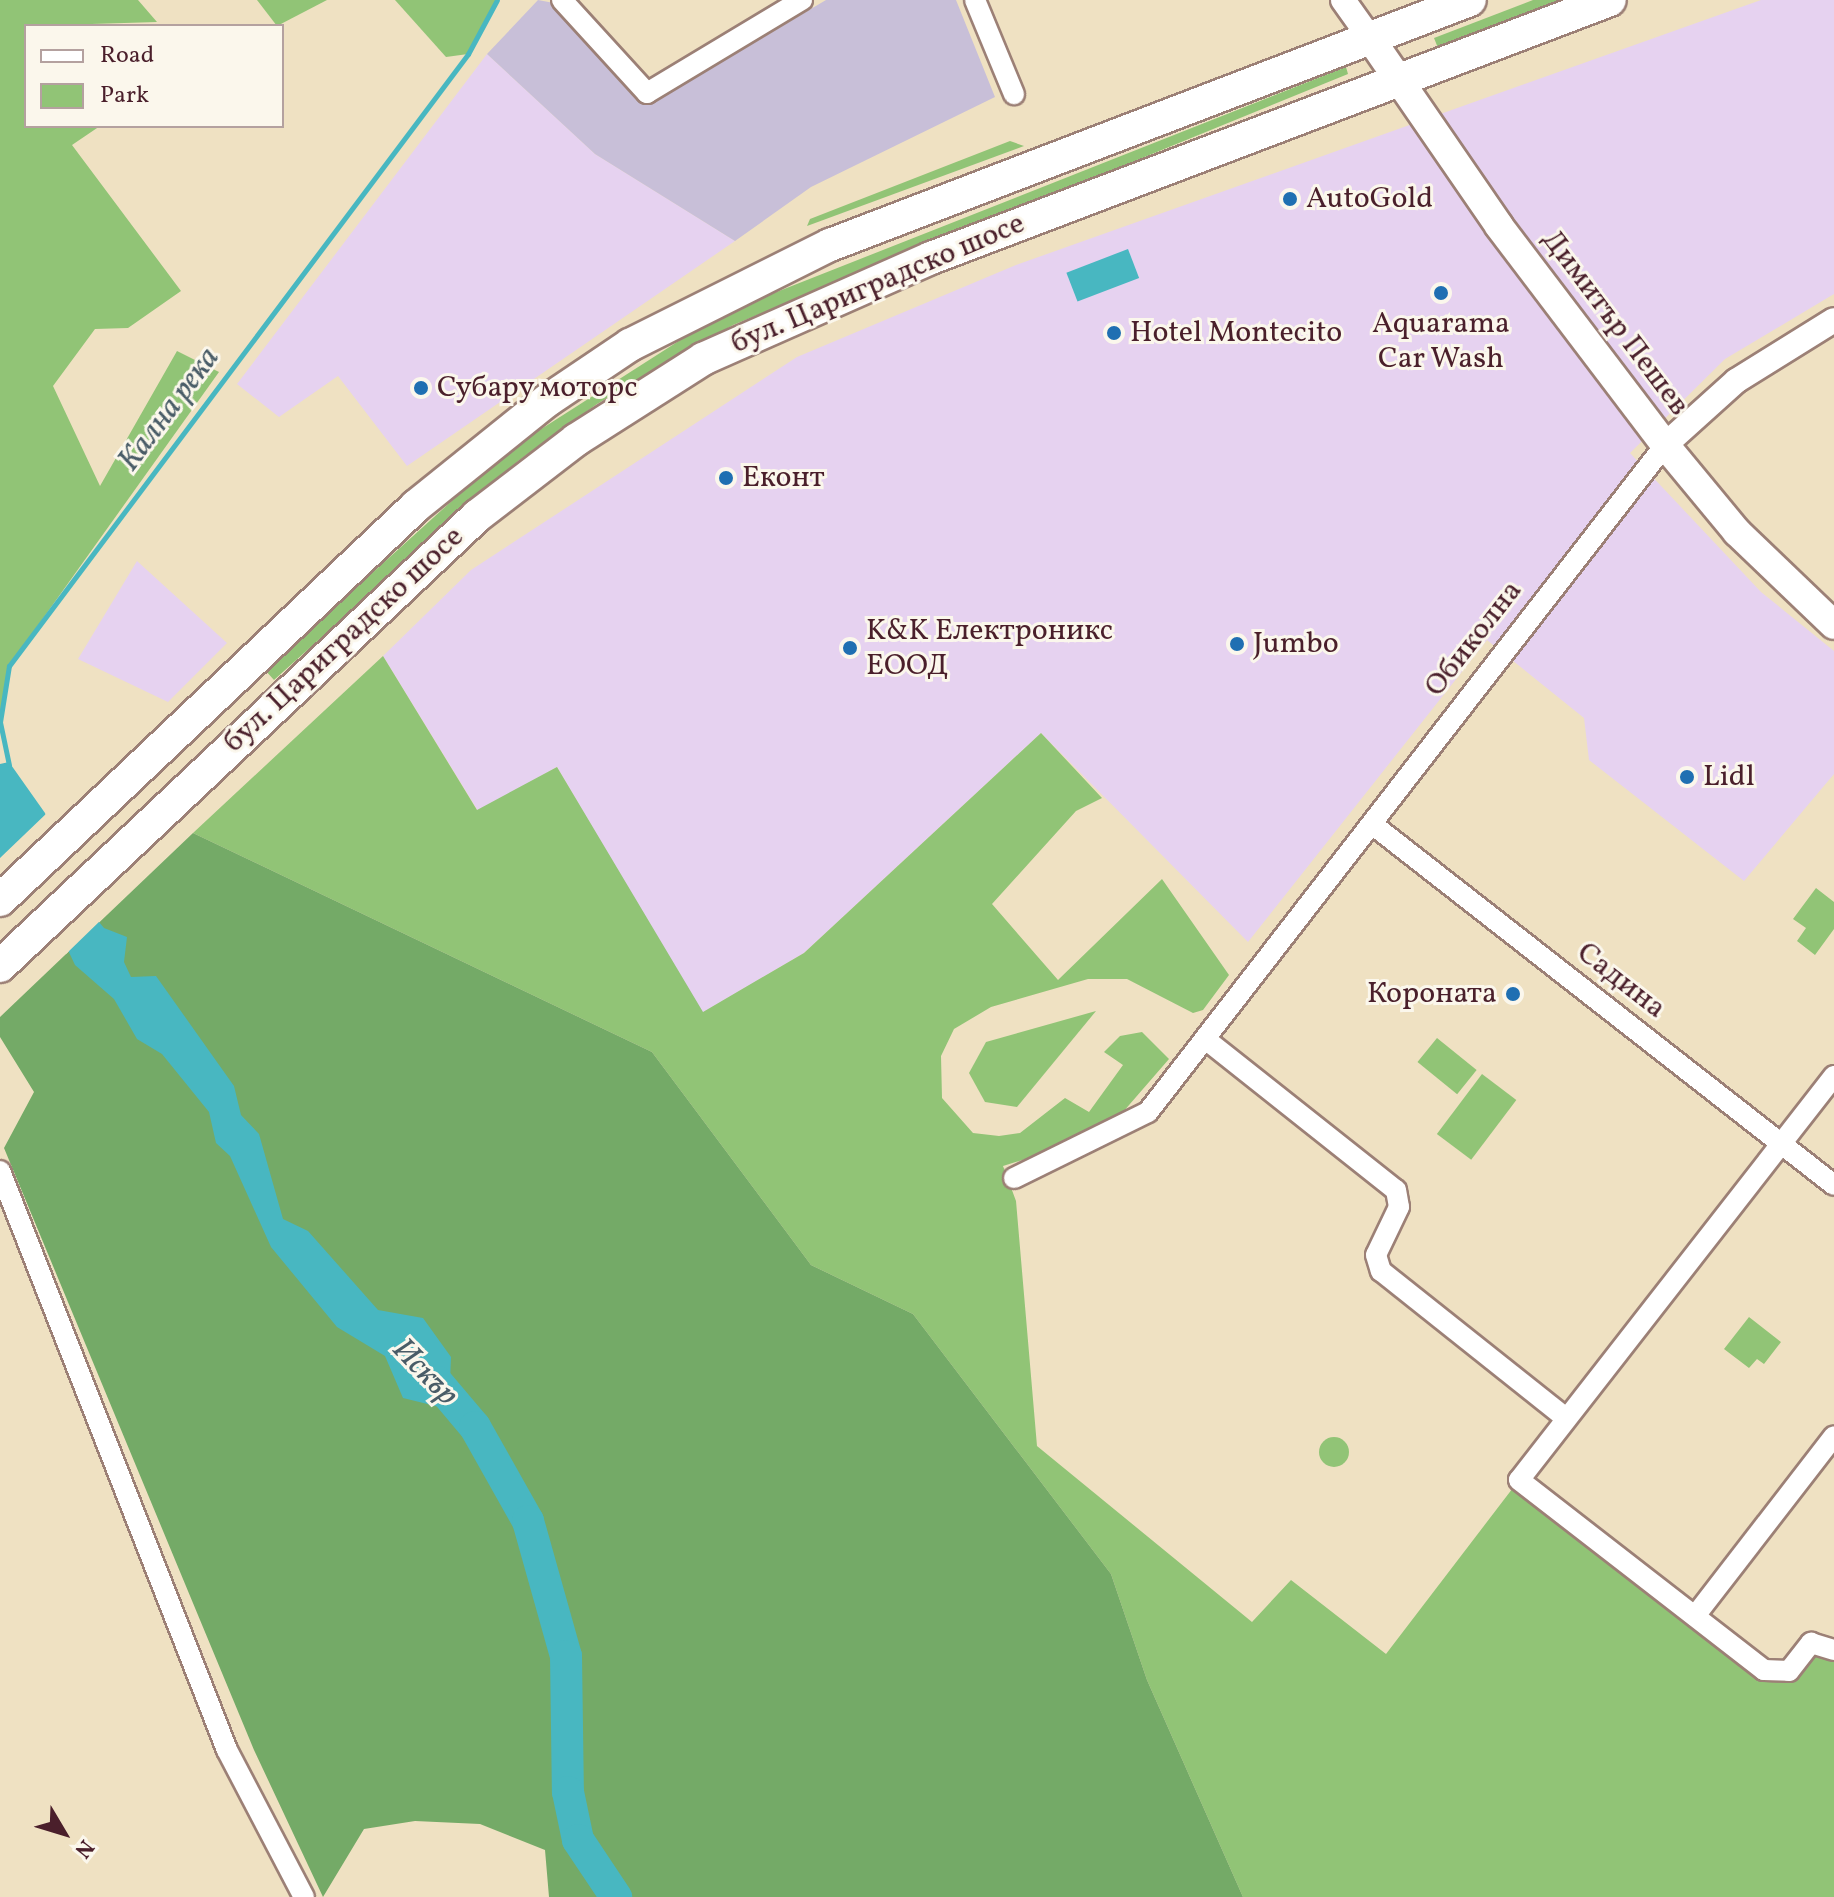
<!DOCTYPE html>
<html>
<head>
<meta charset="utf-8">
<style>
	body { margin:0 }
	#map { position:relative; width:1834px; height:1897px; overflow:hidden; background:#efe1c2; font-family:Vollkorn,serif }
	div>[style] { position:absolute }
	.built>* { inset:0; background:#e6d2f0 }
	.industrial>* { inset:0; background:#c8bfd8 }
	.green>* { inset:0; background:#91c476; transform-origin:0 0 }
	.round { border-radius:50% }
	.forest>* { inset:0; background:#74aa67 }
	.water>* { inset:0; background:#48b7c1; transform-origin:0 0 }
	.pier>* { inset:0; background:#efe1c2 }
	.stream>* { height:5px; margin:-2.5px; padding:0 2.5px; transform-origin:2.5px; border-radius:2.5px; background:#48b7c1 }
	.river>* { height:32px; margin:-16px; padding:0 16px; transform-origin:16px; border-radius:16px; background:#48b7c1 }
	.roads { filter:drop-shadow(2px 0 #9c8076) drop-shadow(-2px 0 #9c8076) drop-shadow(0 2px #9c8076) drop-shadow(0 -2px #9c8076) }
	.minor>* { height:20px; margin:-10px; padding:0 10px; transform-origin:10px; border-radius:10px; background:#fff }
	.tertiary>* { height:24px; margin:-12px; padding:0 12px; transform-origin:12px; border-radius:12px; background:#fff }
	.secondary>* { height:28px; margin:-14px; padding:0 14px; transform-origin:14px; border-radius:14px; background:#fff }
	.trunk>* { height:32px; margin:-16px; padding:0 16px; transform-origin:16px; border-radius:16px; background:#fff }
	.dots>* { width:22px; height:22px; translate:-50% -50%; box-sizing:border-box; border:4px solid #fbf7ec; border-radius:50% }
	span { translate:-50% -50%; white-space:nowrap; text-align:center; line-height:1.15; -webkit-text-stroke:6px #fbf7ec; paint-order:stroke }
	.poi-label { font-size:30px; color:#4a1f2b }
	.left { translate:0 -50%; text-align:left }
	.right { translate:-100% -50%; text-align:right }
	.street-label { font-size:30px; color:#4a1f2b }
	.water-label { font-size:32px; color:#495c67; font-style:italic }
	.legend { position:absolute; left:24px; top:24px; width:260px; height:104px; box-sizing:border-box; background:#fbf7ec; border:2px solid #b4a19f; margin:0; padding:10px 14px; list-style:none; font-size:24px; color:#4a1f2b }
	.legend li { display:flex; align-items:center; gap:16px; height:40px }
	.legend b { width:40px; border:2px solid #b4a19f }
	.north { position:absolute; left:24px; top:1793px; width:80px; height:80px; -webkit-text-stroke:6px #fbf7ec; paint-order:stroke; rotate:128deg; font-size:22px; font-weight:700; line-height:32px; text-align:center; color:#4a1f2b }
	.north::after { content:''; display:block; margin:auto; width:28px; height:36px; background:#4a1f2b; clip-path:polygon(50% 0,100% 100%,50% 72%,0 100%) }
</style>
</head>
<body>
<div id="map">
	<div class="built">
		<div style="clip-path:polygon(1761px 0,1834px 0,1834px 294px,1725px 359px,1630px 453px,1761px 592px,1834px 651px,1834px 774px,1744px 881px,1589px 760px,1584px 718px,1487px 640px,1248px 942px,1041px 733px,804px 953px,702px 1013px,557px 767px,478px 811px,383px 656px,471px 570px,797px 357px,1016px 265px)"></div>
		<div style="clip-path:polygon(487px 54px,595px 154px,735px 241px,407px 466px,338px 376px,279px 417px,237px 384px)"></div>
		<div style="clip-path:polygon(137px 561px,227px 643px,168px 702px,78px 659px)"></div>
	</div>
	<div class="industrial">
		<div style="clip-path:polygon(538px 0,559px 4px,651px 104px,826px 0,956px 0,995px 97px,811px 187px,735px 241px,595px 154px,487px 54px)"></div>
	</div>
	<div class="green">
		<div style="clip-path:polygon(0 0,138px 0,157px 22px,26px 26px,26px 126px,100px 126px,72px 145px,181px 291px,128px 328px,95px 329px,53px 386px,100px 486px,177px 351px,219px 372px,9px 666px,0 722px)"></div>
		<div style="clip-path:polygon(257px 0,327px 0,277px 26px)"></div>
		<div style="clip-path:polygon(395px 0,497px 0,468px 54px,446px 57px)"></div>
		<div style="clip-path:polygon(1533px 0,1564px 0,1438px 48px,1434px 38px)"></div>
		<div style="clip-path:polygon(1346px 67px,1348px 74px,733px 325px,597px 404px,518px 461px,274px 680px,265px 670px,507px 451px,721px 314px)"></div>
		<div style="clip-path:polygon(1010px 141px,1024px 146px,807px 226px,810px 219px)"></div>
		<div style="clip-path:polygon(383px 656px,477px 810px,557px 767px,703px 1012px,804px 953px,1041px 733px,1102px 798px,1076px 811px,992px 904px,1058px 980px,1162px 879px,1229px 975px,1203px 1010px,1193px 1013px,1127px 979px,1088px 979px,991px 1007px,954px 1029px,941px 1056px,942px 1098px,973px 1133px,999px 1136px,1020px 1133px,1065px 1098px,1089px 1112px,1123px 1065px,1104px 1052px,1120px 1036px,1142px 1032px,1169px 1059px,1123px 1112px,1067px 1146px,1003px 1166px,1016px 1201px,1037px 1446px,1252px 1622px,1291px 1580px,1386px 1654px,1519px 1480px,1764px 1670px,1789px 1671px,1811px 1643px,1834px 1650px,1834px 1897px,1243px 1897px,1147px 1680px,1111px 1574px,913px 1314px,811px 1265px,652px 1052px,193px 833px)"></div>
		<div style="clip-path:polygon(1816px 888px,1834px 902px,1834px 929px,1815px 955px,1797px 941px,1806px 928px,1793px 919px)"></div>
		<div style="clip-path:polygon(1096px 1011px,1017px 1107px,985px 1102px,969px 1073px,986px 1042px)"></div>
		<div style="left:1437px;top:1038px;width:51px;height:31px;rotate:39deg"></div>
		<div style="left:1482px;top:1074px;width:43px;height:75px;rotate:37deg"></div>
		<div style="clip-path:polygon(1749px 1317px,1781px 1342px,1764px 1364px,1757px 1359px,1749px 1368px,1724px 1349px)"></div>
		<div class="round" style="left:1319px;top:1437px;width:30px;height:30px"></div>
	</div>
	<div class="forest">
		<div style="clip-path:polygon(193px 833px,652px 1052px,811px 1265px,913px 1314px,1111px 1574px,1147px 1680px,1243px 1897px,549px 1897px,545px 1850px,480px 1824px,415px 1821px,364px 1829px,323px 1897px,254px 1750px,4px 1148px,34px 1092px,0 1037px,0 1017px)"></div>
	</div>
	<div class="water">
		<div style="left:1128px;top:249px;width:31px;height:66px;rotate:69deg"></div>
		<div style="clip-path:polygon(9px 762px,45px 813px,66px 882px,104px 928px,127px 937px,124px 962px,131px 977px,156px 976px,234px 1086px,241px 1115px,259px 1134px,283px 1219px,308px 1231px,378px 1310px,423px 1318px,451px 1357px,450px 1382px,464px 1413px,403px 1398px,385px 1356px,337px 1327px,271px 1247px,230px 1156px,216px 1143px,209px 1112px,162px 1054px,137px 1039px,114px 999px,75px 965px,58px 929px,0 861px,0 764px)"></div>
	</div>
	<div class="pier">
		<div style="clip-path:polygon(48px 812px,69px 880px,102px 919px,66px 954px,0 867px,0 858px)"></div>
	</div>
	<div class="stream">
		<div style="left:9px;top:765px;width:44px;rotate:-101.8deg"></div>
		<div style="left:0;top:722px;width:57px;rotate:-80.9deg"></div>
		<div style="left:9px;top:666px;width:765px;rotate:-53.13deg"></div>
		<div style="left:468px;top:54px;width:61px;rotate:-61.8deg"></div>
	</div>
	<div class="river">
		<div style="left:437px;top:1382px;width:59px;rotate:49.8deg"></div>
		<div style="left:475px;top:1427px;width:108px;rotate:60.6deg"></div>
		<div style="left:528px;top:1521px;width:140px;rotate:74.3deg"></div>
		<div style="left:566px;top:1656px;width:136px;rotate:89.2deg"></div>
		<div style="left:568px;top:1792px;width:49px;rotate:78.2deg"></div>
		<div style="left:578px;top:1840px;width:69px;rotate:56.3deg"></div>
	</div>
	<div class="roads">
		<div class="minor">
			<div style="left:562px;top:0;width:126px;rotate:47.6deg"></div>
			<div style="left:647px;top:93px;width:181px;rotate:-31deg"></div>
			<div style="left:975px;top:0;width:102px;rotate:67.5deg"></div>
			<div style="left:1372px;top:824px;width:586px;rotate:38deg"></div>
			<div style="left:1209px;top:1042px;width:238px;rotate:38.4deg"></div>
			<div style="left:1396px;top:1190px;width:17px;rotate:80deg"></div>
			<div style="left:1399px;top:1207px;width:53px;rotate:115.6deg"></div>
			<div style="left:1376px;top:1255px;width:17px;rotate:73deg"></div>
			<div style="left:1381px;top:1271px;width:236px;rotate:38.5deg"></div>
			<div style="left:1834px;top:1076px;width:512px;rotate:127.94deg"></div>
			<div style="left:1519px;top:1480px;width:310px;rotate:37.8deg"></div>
			<div style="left:1764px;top:1670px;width:25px;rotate:2deg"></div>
			<div style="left:1789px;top:1671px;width:36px;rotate:-52deg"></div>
			<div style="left:1811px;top:1643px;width:24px;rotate:17deg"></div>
			<div style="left:0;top:1171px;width:622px;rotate:68.59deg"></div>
			<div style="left:227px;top:1750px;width:166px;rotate:62.4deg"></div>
			<div style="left:1014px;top:1178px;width:149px;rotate:-26.2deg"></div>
			<div style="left:1148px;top:1112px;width:844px;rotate:-52.22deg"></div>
			<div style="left:1695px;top:1616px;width:227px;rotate:-52.3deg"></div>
		</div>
		<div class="tertiary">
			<div style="left:1343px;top:0;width:47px;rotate:54.6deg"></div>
			<div style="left:1665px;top:445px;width:96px;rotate:-42deg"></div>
			<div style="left:1736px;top:381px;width:115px;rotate:-31.9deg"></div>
		</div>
		<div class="secondary">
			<div style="left:1370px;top:38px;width:228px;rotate:55.5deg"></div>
			<div style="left:1499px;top:226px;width:275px;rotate:52.8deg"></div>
			<div style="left:1665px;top:445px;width:113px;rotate:50.4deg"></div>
			<div style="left:1737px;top:532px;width:134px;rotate:43.8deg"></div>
		</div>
		<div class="trunk">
			<div style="left:0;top:900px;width:573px;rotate:-43.44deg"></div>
			<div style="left:416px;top:506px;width:169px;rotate:-38.8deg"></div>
			<div style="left:548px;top:400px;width:99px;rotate:-33.9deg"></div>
			<div style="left:630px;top:345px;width:224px;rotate:-26.6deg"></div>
			<div style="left:830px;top:245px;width:685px;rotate:-20.95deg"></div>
			<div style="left:0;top:966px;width:656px;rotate:-43.33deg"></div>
			<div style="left:477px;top:516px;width:125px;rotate:-37.5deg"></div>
			<div style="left:576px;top:440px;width:151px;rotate:-32.5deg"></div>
			<div style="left:703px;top:359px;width:249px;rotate:-23.9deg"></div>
			<div style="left:931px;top:258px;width:726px;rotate:-20.81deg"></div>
		</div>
	</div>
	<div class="dots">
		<div style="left:1290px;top:199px;background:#1f6fb2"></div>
		<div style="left:1441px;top:293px;background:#1f6fb2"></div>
		<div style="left:1114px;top:333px;background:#1f6fb2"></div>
		<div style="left:421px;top:388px;background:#1f6fb2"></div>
		<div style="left:726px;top:478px;background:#1f6fb2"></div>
		<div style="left:1237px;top:644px;background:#1f6fb2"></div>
		<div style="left:850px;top:648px;background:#1f6fb2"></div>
		<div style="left:1687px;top:777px;background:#1f6fb2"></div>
		<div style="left:1513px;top:994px;background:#1f6fb2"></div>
	</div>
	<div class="poi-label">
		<span class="left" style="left:1306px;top:199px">AutoGold</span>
		<span style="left:1441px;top:341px">Aquarama<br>Car Wash</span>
		<span class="left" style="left:1130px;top:333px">Hotel Montecito</span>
		<span class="left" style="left:437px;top:388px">Субару моторс</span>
		<span class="left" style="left:742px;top:478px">Еконт</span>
		<span class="left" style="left:866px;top:648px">K&amp;K Електроникс<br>ЕООД</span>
		<span class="left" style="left:1253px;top:644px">Jumbo</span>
		<span class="left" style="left:1703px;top:777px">Lidl</span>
		<span class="right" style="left:1497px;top:994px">Короната</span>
	</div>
	<div class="street-label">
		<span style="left:878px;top:284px;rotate:-23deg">бул. Цариградско шосе</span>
		<span style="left:1615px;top:323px;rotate:53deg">Димитър Пешев</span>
		<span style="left:1474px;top:639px;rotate:-52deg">Обиколна</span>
		<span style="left:344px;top:640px;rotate:-43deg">бул. Цариградско шосе</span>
		<span style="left:1621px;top:981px;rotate:38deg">Садина</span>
	</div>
	<div class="water-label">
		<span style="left:170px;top:410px;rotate:-53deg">Кална река</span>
		<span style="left:424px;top:1373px;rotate:46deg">Искър</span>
	</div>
	<ul class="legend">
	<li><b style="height:10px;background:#fff"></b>Road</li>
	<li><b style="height:22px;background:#91c476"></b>Park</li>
	</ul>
	<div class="north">N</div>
</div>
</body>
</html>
